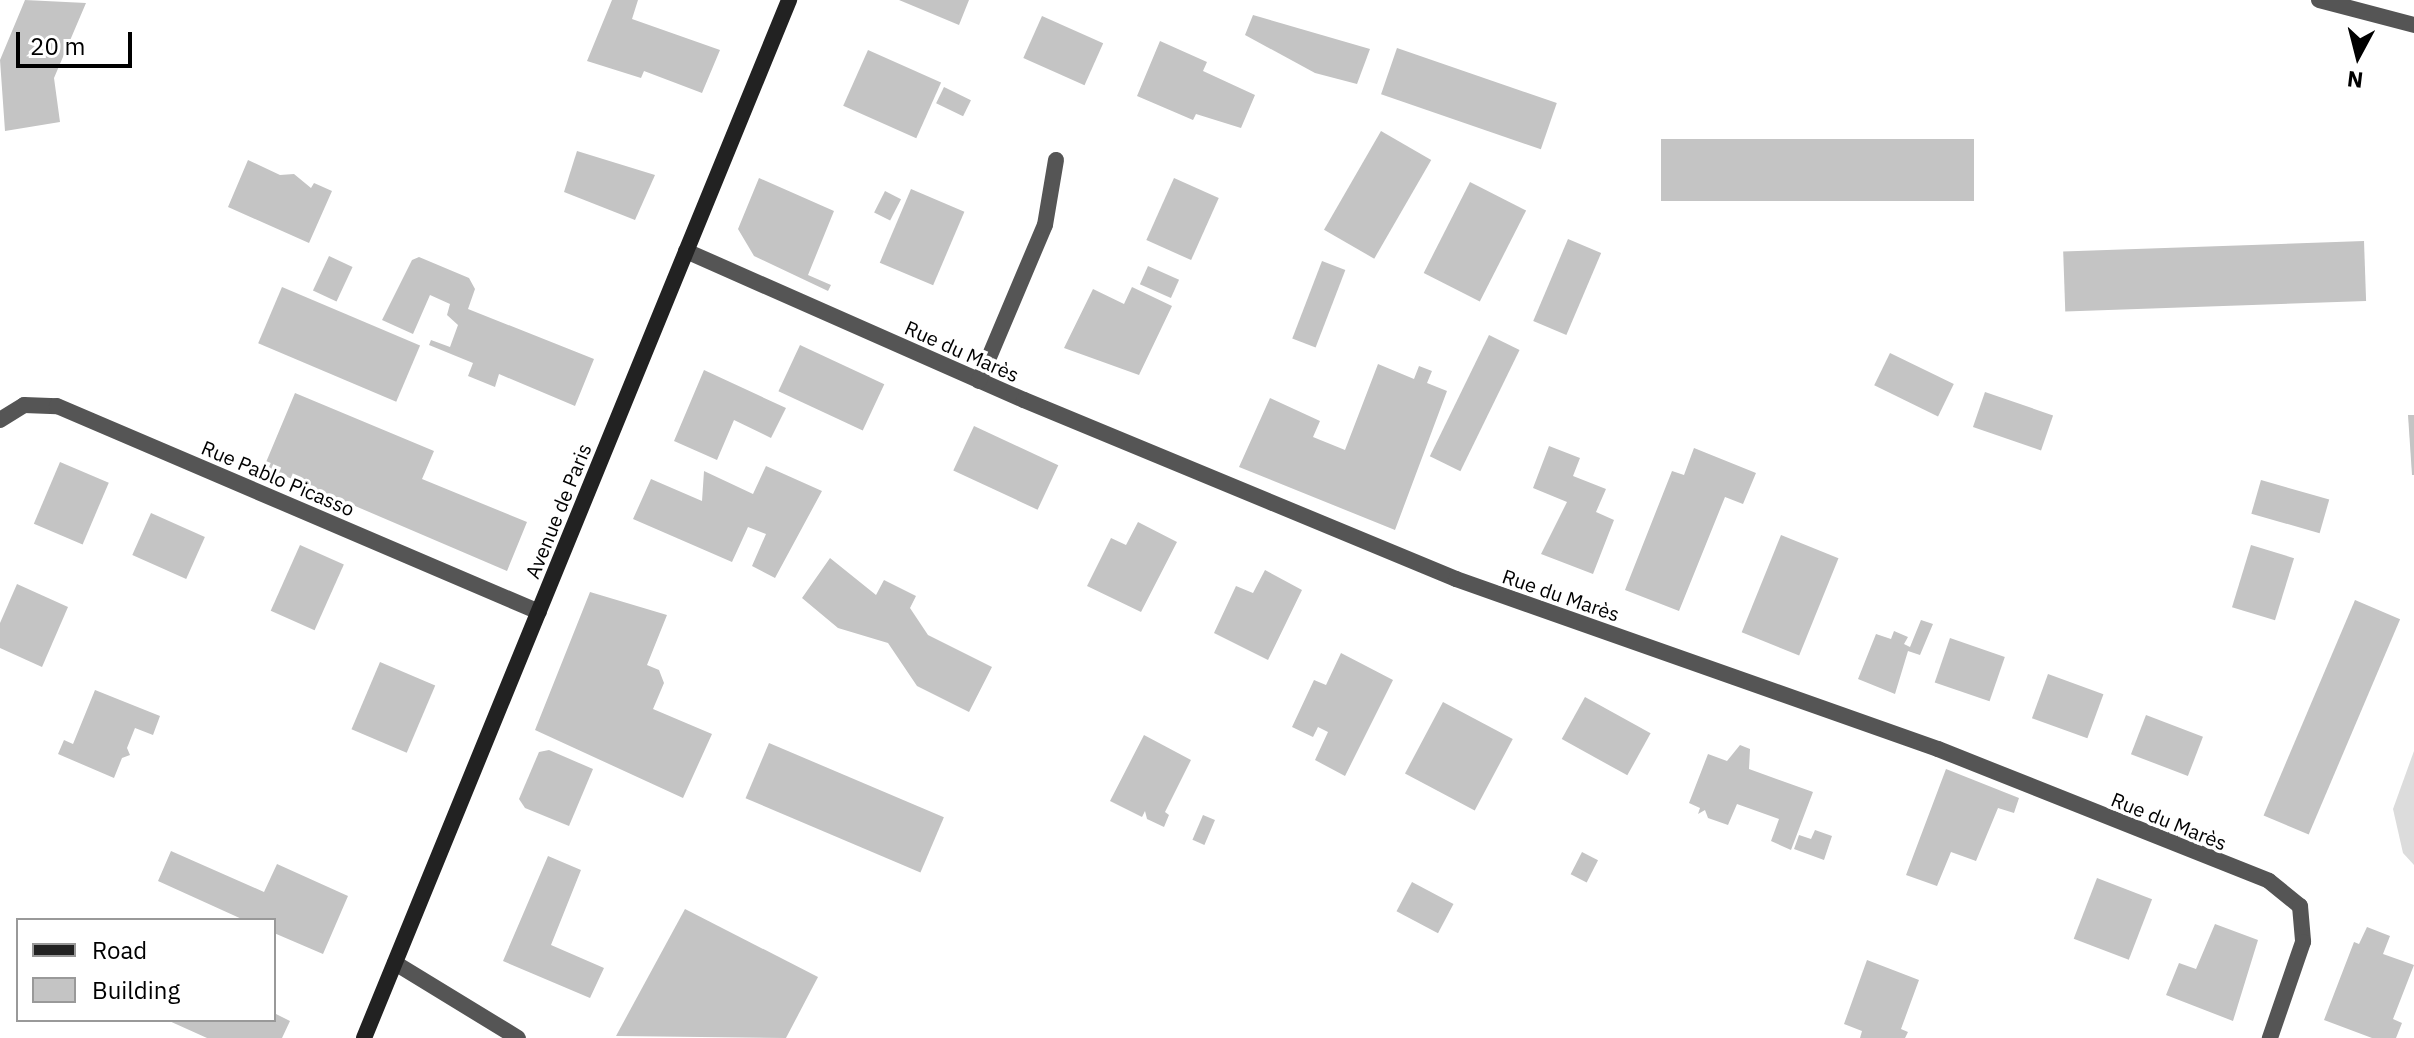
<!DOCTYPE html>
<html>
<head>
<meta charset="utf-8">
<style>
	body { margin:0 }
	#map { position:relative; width:2414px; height:1038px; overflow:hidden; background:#fff; font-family:"IBM Plex Sans",sans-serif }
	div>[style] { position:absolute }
	.green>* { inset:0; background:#dcdcdc }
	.building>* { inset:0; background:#c4c4c4; transform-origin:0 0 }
	.street>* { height:16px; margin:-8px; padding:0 8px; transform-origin:8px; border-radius:8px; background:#555 }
	.secondary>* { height:16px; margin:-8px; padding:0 8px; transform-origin:8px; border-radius:8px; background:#222 }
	span { translate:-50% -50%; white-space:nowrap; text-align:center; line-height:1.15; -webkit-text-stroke:7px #fff; paint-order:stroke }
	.street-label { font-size:20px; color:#000 }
	.legend { position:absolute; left:16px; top:918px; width:260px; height:104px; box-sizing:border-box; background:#fff; border:2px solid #999; margin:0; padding:10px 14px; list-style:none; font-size:24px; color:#000 }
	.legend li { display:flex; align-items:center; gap:16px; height:40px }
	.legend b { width:40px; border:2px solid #999 }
	.north { position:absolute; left:2318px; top:16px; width:80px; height:80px; -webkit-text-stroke:6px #fff; paint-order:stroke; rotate:187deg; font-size:22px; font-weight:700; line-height:32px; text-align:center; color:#000 }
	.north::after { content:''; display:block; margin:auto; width:28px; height:36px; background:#000; clip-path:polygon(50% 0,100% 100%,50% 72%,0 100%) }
	.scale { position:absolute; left:16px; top:32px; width:116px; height:36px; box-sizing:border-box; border:4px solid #000; border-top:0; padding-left:10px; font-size:24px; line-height:28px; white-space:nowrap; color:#000; -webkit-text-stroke:6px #fff; paint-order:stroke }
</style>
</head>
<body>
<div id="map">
	<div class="green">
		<div style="clip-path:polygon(2414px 751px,2414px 865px,2403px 853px,2393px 809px)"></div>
	</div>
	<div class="building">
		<div style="clip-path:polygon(25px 0,86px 3px,54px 78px,60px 122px,5px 131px,0 60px)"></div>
		<div style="clip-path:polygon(612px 0,638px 0,632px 19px,720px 50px,702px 93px,644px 71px,641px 78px,587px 61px)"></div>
		<div style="clip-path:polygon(899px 0,969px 0,959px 25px)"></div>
		<div style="clip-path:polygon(1253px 15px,1370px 49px,1357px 84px,1315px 73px,1245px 35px)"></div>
		<div style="left:1042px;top:16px;width:67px;height:46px;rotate:24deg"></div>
		<div style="clip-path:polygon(1160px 41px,1207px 62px,1203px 71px,1255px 95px,1241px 128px,1196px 114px,1193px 120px,1137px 96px)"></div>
		<div style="left:1397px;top:48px;width:169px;height:49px;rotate:19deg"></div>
		<div style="left:868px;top:50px;width:80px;height:61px;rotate:24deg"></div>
		<div style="left:944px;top:87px;width:30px;height:18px;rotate:26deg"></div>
		<div style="left:1381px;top:131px;width:58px;height:114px;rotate:30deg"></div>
		<div style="left:1974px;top:139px;width:62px;height:313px;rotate:90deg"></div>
		<div style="clip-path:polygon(577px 151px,655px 175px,635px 220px,564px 192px)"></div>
		<div style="clip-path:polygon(248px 160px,280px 175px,294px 174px,311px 188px,314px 183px,332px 191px,309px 243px,228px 207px)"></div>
		<div style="clip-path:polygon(759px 178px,834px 211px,808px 275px,831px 285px,828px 291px,754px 256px,738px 229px)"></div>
		<div style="left:1174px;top:178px;width:49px;height:68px;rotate:24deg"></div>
		<div style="left:1470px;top:182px;width:63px;height:102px;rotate:27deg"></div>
		<div style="left:911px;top:189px;width:58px;height:80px;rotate:23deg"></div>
		<div style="left:885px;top:191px;width:18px;height:24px;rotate:27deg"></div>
		<div style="left:1568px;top:239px;width:36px;height:89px;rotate:23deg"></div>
		<div style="left:2364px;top:241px;width:60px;height:301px;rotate:88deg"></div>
		<div style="left:329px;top:256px;width:26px;height:38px;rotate:25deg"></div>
		<div style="clip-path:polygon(419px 257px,469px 278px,475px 289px,468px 309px,594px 359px,575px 406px,499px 374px,495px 387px,468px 376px,473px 363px,429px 345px,431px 340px,450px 347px,458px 325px,447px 315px,450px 304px,430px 295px,413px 334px,382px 320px,412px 260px)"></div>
		<div style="left:1322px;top:261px;width:25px;height:83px;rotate:21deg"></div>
		<div style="left:1148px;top:266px;width:34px;height:20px;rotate:24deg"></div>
		<div style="left:282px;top:287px;width:150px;height:61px;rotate:23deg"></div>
		<div style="clip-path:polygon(1132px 287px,1172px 306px,1139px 375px,1064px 348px,1093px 289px,1124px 304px)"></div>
		<div style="left:1489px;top:335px;width:34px;height:135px;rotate:26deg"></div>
		<div style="left:800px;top:345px;width:93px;height:51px;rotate:25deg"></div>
		<div style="left:1890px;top:353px;width:71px;height:36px;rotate:26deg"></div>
		<div style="clip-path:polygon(1378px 364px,1414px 379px,1419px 366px,1432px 371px,1427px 383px,1447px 391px,1395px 530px,1239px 467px,1270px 398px,1320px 421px,1313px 437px,1345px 450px)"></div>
		<div style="clip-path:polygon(704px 370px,786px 408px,771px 438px,734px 420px,717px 460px,674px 441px)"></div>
		<div style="left:1985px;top:392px;width:72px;height:37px;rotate:19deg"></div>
		<div style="clip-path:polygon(295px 393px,434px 451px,422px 479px,527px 522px,507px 571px,264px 467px)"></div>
		<div style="clip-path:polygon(2408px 415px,2414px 415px,2414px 475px,2412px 475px)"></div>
		<div style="left:974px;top:426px;width:93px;height:49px;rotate:25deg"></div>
		<div style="clip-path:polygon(1549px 446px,1580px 458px,1573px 476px,1606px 489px,1596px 512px,1614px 520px,1593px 574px,1541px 554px,1567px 502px,1533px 488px)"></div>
		<div style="clip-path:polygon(1694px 448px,1756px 473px,1743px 504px,1725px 497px,1679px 611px,1625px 590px,1672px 471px,1684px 475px)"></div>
		<div style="left:60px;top:462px;width:53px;height:67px;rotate:23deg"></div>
		<div style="clip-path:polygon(766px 466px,822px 491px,775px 578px,752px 566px,766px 534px,748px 527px,732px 562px,633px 519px,651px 479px,702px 501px,704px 471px,753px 494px)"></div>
		<div style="left:2261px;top:480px;width:71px;height:35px;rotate:16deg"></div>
		<div style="left:151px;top:513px;width:59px;height:46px;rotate:24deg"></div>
		<div style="clip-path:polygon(1138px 522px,1177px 542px,1141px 612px,1087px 586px,1111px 538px,1126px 545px)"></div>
		<div style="left:1781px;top:535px;width:62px;height:105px;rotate:22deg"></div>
		<div style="left:300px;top:545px;width:48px;height:72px;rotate:24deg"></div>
		<div style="left:2251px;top:545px;width:45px;height:65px;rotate:17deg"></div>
		<div style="clip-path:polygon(830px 558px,876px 595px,884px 580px,916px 596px,910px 608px,928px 635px,992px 667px,969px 712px,917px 686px,888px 643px,838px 628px,802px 598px)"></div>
		<div style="clip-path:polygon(1265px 570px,1302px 590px,1268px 660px,1214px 633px,1236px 586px,1253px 593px)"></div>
		<div style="clip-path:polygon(17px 584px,68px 607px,42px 667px,0 648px,0 623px)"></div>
		<div style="clip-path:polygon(590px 592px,667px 615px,647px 665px,659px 670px,664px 683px,653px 709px,712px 734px,683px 798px,535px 730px)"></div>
		<div style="left:2355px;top:600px;width:49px;height:234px;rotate:23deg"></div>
		<div style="clip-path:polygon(1921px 620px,1933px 624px,1920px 655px,1908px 651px,1895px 694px,1858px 679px,1876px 634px,1891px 639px,1894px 631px,1908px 637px,1904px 644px,1910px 647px)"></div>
		<div style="left:1950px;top:638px;width:58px;height:47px;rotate:19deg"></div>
		<div style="clip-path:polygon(1341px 653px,1393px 680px,1345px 776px,1315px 760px,1328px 732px,1318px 727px,1313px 737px,1292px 727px,1314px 680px,1326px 685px)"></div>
		<div style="left:380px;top:662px;width:60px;height:73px;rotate:23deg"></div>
		<div style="left:2048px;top:674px;width:59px;height:47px;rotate:20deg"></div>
		<div style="clip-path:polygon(95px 690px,160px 716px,153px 735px,135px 728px,127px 748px,130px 755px,122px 758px,114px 778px,58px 754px,64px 740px,73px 744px)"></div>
		<div style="left:1585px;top:697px;width:75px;height:48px;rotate:29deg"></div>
		<div style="left:1443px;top:702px;width:79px;height:81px;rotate:28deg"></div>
		<div style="left:2146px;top:715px;width:61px;height:42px;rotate:21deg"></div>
		<div style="clip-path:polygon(1144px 735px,1191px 760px,1165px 812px,1169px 815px,1164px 827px,1147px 819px,1145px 811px,1142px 817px,1110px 801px)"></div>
		<div style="left:769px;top:743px;width:190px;height:60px;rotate:23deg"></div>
		<div style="clip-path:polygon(1740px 745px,1750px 749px,1749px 769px,1813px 792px,1791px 850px,1771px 841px,1779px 819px,1737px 804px,1728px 825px,1708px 818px,1705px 810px,1698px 814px,1700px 808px,1689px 803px,1708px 754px,1727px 761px)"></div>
		<div style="clip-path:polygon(549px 750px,593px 769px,569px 826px,525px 808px,519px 799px,539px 752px)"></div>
		<div style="clip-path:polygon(1946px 769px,2019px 798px,2014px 813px,1998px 808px,1976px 861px,1951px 852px,1937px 886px,1906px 875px)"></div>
		<div style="left:1203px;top:815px;width:13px;height:27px;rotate:23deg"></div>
		<div style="clip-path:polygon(1815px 830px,1832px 836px,1824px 860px,1794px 849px,1799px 835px,1811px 839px)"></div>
		<div style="clip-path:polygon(171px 851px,264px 892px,277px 864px,348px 896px,323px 954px,274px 933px,274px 920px,244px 920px,158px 881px)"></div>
		<div style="left:1582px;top:852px;width:18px;height:25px;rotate:27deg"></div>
		<div style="clip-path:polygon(548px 856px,581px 870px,551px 945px,604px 968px,590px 998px,503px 961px)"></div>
		<div style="left:2097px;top:878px;width:59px;height:65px;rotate:21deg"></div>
		<div style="left:1412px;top:882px;width:47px;height:33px;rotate:28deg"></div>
		<div style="clip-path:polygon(685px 909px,818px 977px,786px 1038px,616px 1036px)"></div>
		<div style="clip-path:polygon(2215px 924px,2258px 940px,2233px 1021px,2166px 995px,2179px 963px,2196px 969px)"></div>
		<div style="clip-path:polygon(2367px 927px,2390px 936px,2383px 954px,2414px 965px,2393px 1019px,2402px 1023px,2396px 1038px,2372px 1038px,2324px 1020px,2354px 942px,2359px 944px)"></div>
		<div style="clip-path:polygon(1867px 960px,1919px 980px,1901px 1029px,1908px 1032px,1905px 1038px,1860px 1038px,1862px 1031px,1844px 1024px)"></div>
		<div style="clip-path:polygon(274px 1013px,290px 1021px,282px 1038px,207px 1038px,167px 1020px,274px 1020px)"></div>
	</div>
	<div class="street">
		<div style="left:2319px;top:0;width:98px;rotate:14.7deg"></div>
		<div style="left:686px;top:251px;width:369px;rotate:23.8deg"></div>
		<div style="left:1024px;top:400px;width:468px;rotate:22.5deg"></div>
		<div style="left:1456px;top:579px;width:511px;rotate:19.43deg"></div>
		<div style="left:1938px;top:749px;width:356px;rotate:21.7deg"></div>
		<div style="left:2269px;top:881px;width:40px;rotate:39deg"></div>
		<div style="left:2300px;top:906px;width:36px;rotate:85deg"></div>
		<div style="left:2303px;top:942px;width:102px;rotate:109deg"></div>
		<div style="left:979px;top:381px;width:169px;rotate:-67.1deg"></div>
		<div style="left:1045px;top:225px;width:66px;rotate:-80.4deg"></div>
		<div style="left:0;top:420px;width:28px;rotate:-32deg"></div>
		<div style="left:24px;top:405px;width:33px;rotate:2deg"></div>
		<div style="left:57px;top:406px;width:524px;rotate:23.14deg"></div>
		<div style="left:395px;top:963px;width:144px;rotate:31.4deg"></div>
	</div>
	<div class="secondary">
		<div style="left:364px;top:1038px;width:1122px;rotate:-67.73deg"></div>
	</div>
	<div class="street-label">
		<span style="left:962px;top:351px;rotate:24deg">Rue du Marès</span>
		<span style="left:278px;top:478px;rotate:23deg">Rue Pablo Picasso</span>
		<span style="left:558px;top:511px;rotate:-68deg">Avenue de Paris</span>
		<span style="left:1561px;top:595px;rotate:19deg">Rue du Marès</span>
		<span style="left:2169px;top:821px;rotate:22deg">Rue du Marès</span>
	</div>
	<ul class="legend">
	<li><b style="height:10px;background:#222"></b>Road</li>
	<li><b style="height:22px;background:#c4c4c4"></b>Building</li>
	</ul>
	<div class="north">N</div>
	<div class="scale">20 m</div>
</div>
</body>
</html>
